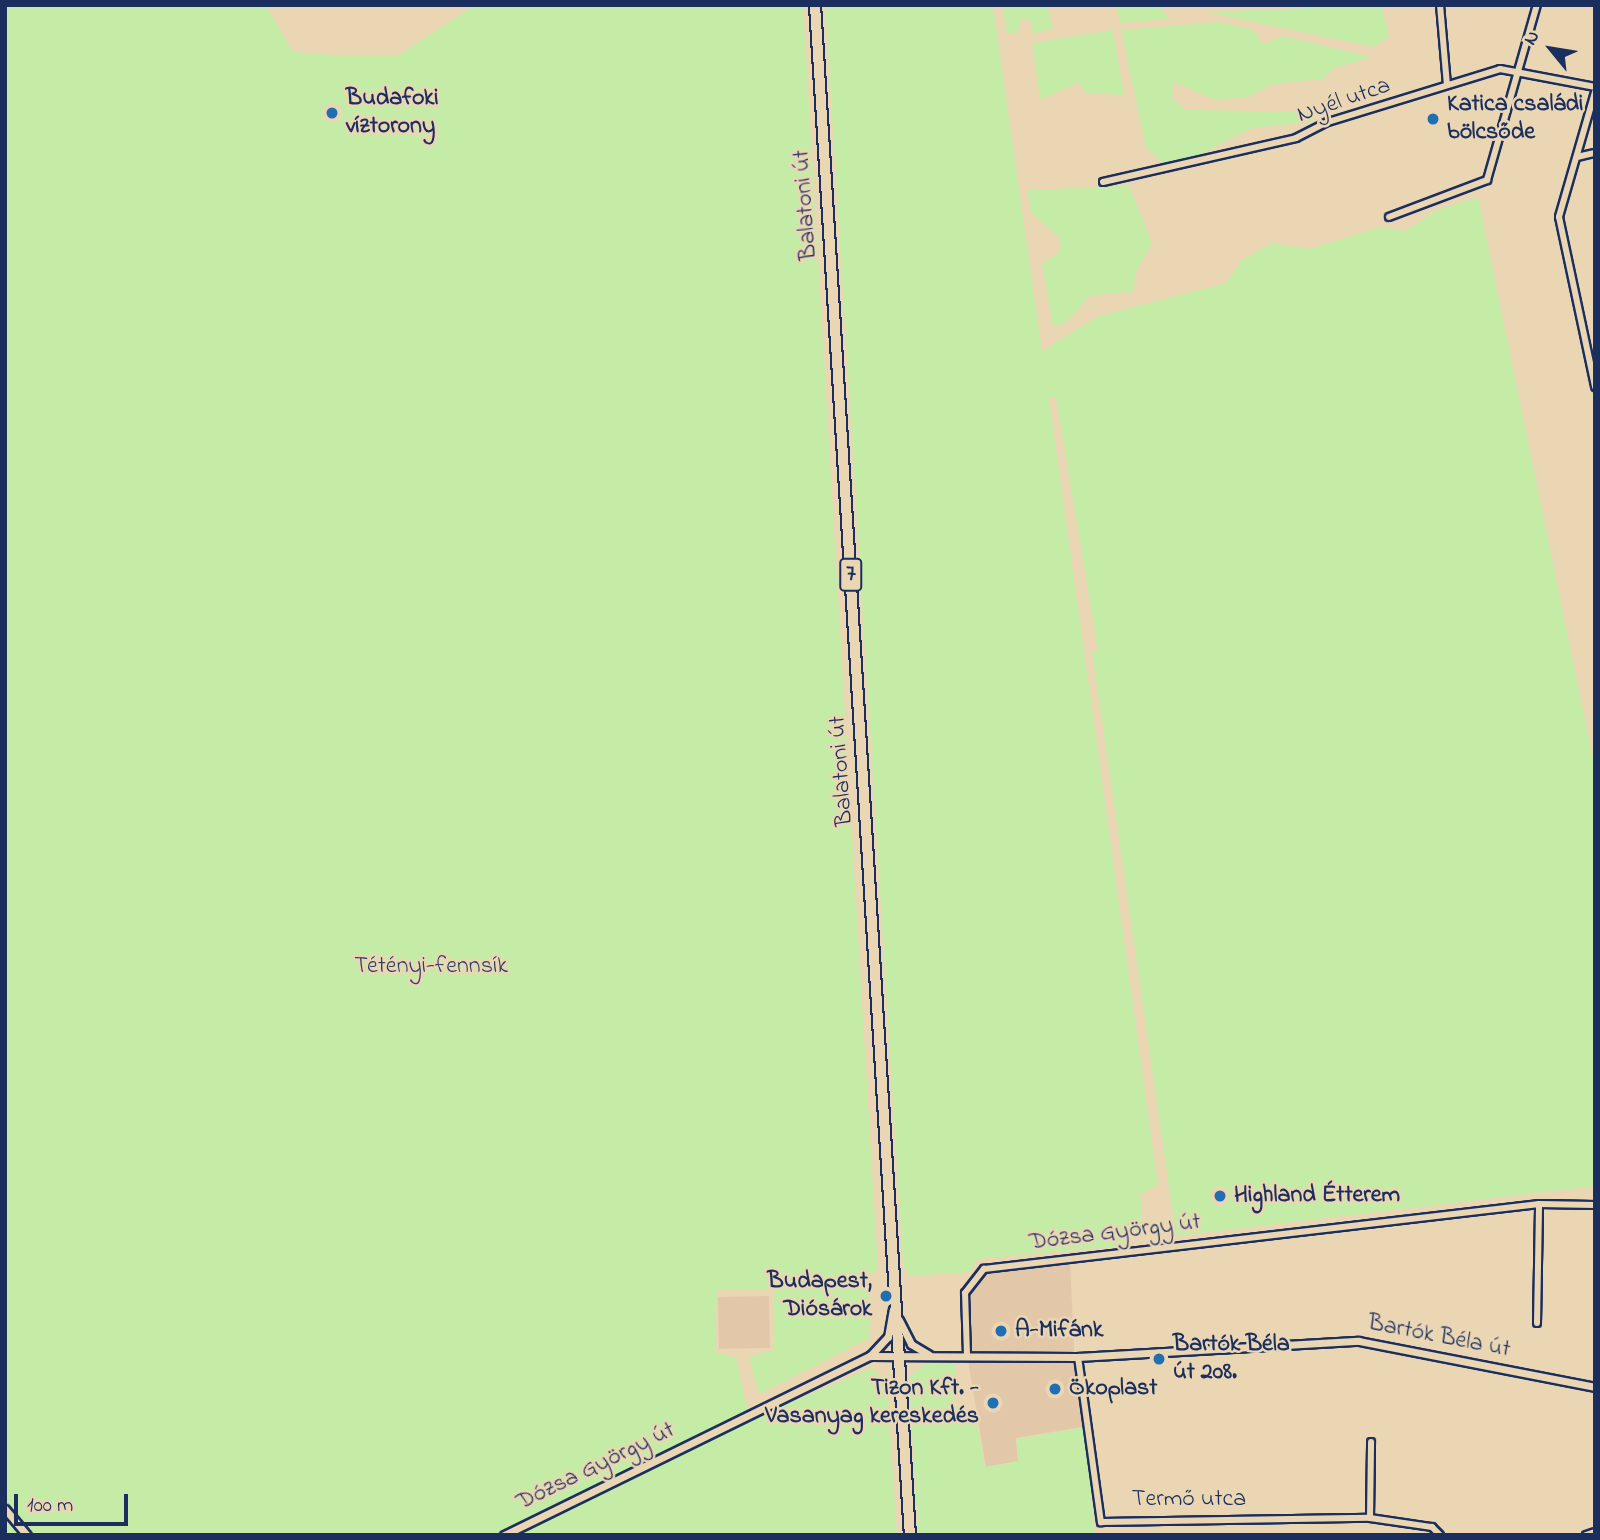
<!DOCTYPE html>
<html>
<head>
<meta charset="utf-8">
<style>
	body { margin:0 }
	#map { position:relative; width:1600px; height:1540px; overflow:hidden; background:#ebd6b4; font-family:"Indie Flower",sans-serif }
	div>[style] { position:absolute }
	.built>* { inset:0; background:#e2c8a8; transform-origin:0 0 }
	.green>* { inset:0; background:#c4eca7 }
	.roads { filter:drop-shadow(2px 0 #1b2f5e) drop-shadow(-2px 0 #1b2f5e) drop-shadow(0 2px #1b2f5e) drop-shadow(0 -2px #1b2f5e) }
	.minor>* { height:6px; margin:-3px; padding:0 3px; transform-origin:3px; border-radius:3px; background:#ebd6b4 }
	.tertiary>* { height:7px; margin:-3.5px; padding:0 3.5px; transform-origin:3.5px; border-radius:3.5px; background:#ebd6b4 }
	.primary>* { height:10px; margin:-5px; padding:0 5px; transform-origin:5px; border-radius:5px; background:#ebd6b4 }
	.dots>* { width:19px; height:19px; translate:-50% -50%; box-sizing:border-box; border:4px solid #ebd6b4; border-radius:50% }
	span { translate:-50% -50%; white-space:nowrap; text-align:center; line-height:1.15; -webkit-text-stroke:5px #ebd6b4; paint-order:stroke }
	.shield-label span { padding:2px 5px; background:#ebd6b4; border:2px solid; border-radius:5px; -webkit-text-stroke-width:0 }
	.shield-label { font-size:23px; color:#1b2f5e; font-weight:700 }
	.poi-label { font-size:24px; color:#1b2f5e; font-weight:700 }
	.left { translate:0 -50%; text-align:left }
	.right { translate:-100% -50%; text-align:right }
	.street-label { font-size:24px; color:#1b2f5e }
	.park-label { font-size:24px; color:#2c4265 }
	.frame { position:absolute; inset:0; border:7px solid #1b2f5e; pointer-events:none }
	.north { position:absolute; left:1516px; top:14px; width:70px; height:70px; -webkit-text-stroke:5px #ebd6b4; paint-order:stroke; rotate:300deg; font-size:19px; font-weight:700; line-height:28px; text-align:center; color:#1b2f5e }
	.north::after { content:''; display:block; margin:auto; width:24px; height:32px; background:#1b2f5e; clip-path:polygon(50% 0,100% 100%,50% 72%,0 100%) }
	.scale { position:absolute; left:14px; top:1494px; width:114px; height:32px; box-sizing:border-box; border:4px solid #1b2f5e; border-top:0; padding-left:9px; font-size:21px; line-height:24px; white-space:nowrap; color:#1b2f5e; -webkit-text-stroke:5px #ebd6b4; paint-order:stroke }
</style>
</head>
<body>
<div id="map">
	<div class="built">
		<div style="clip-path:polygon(1070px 1261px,1075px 1367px,1088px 1426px,1016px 1438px,1018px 1461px,986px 1467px,967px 1355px,969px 1284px,984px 1269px)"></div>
		<div style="left:769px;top:1296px;width:52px;height:51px;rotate:89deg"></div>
	</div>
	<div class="green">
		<div style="clip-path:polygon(5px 5px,266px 5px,293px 52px,347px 56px,399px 55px,475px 5px,803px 5px,878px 1271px,869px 1273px,869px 1338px,759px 1394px,749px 1357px,774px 1350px,773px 1290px,717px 1290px,715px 1352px,736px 1358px,750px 1420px,871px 1368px,887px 1380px,897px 1535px,5px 1535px)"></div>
		<div style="clip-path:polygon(825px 5px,993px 5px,1042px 351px,1099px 316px,1226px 283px,1242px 260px,1272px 243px,1310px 249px,1380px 227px,1405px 231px,1435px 211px,1478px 197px,1595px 768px,1595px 1186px,1176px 1236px,1092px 652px,1098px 651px,1056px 398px,1049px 398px,1158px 1185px,1140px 1194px,1143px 1227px,1129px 1235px,1129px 1245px,977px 1259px,970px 1272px,909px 1276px,903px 1263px)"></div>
		<div style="clip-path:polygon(1002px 5px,1047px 5px,1053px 28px,1033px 34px,1031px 21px,1022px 18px,1017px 33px,1007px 34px)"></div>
		<div style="clip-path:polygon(1116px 5px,1160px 5px,1169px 19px,1120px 23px)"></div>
		<div style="clip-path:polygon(1381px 5px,1389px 36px,1374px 47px,1206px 12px)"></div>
		<div style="clip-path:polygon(1220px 22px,1254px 30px,1263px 44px,1283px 36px,1372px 57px,1332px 69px,1323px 79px,1272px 84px,1248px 97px,1215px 100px,1174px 82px,1172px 98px,1185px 110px,1315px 112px,1313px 122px,1252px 128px,1189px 160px,1165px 165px,1146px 148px,1121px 30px)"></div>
		<div style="clip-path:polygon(1113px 30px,1124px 95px,1085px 93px,1079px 82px,1040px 100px,1032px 43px)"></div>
		<div style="clip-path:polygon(1129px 186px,1152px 243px,1135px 274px,1134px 291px,1089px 296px,1068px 321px,1053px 327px,1042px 264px,1059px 252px,1059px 237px,1031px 213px,1027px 190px)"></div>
		<div style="clip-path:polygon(956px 1363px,954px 1402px,959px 1411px,975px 1411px,985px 1467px,1018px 1461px,1016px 1439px,1086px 1427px,1095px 1535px,918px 1535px,909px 1377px,925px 1364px)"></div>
	</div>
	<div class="roads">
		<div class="minor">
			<div style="left:1440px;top:5px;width:80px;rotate:85deg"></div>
			<div style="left:1595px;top:92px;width:130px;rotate:106.1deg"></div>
			<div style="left:1559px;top:217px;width:174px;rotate:78deg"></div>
			<div style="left:1577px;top:157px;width:18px;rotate:-13deg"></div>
			<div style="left:1103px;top:182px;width:198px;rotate:-12.8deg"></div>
			<div style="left:1296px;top:138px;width:36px;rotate:-27deg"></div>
			<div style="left:1328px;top:122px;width:180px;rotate:-17.1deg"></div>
			<div style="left:1500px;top:69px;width:97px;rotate:10.7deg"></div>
			<div style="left:1389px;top:217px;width:105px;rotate:-20.7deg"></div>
			<div style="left:1487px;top:180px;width:182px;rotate:-74.1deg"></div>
			<div style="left:1537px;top:1323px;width:119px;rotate:-89deg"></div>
			<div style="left:967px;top:1355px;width:62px;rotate:-91.8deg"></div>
			<div style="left:965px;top:1293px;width:31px;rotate:-52deg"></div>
			<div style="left:984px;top:1269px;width:559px;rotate:-6.68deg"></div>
			<div style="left:1539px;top:1204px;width:56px;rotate:1deg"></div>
			<div style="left:1078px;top:1357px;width:167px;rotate:82.1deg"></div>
			<div style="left:1101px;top:1522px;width:269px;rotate:-0.9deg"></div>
			<div style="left:1370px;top:1518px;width:63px;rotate:8.3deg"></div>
			<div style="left:1432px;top:1527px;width:11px;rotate:45deg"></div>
			<div style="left:1370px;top:1518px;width:76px;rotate:-89.2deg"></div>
			<div style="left:1586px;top:1535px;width:9px;rotate:-18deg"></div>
		</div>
		<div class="tertiary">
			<div style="left:899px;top:1320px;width:27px;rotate:63deg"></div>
			<div style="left:911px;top:1344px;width:21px;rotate:31deg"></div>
			<div style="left:870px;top:1356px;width:26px;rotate:-47deg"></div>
			<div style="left:888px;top:1337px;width:28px;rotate:-80deg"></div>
			<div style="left:5px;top:1509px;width:34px;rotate:50deg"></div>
			<div style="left:504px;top:1535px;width:407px;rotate:-26.1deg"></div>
			<div style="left:870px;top:1356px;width:208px;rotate:0.3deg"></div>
			<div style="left:1078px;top:1357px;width:281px;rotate:-3.3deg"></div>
			<div style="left:1359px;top:1341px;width:240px;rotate:11deg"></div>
		</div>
		<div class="primary">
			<div style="left:815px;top:5px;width:1533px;rotate:86.45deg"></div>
		</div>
	</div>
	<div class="dots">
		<div style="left:332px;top:113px;background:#1f6fb2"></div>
		<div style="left:1433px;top:119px;background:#1f6fb2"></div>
		<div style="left:1220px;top:1196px;background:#1f6fb2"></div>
		<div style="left:886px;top:1296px;background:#1f6fb2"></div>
		<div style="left:1001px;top:1331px;background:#1f6fb2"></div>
		<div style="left:1159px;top:1359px;background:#1f6fb2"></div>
		<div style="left:1055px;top:1389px;background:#1f6fb2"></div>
		<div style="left:993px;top:1403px;background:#1f6fb2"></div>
	</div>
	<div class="shield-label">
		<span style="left:851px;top:575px">7</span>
	</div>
	<div class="poi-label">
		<span class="left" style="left:346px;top:113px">Budafoki<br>víztorony</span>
		<span class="left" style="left:1447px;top:119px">Katica családi<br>bölcsőde</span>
		<span class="left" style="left:1234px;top:1196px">Highland Étterem</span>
		<span class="right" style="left:872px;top:1296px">Budapest,<br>Diósárok</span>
		<span class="left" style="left:1015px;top:1331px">A-Mifánk</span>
		<span class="left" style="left:1173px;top:1359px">Bartók Béla<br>út 208.</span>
		<span class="right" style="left:979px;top:1403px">Tizon Kft. -<br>Vasanyag kereskedés</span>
		<span class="left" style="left:1069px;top:1389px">Ökoplast</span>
	</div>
	<div class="street-label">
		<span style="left:1344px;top:101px;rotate:-19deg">Nyél utca</span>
		<span style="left:806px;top:205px;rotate:-94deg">Balatoni út</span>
		<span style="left:842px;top:771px;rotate:-94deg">Balatoni út</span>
		<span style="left:1115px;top:1233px;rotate:-7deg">Dózsa György út</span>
		<span style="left:1439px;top:1337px;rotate:11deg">Bartók Béla út</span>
		<span style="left:596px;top:1467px;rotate:-26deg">Dózsa György út</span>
		<span style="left:1189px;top:1500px">Termő utca</span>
	</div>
	<div class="park-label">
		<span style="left:431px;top:967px">Tétényi-fennsík</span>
	</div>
	<div class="frame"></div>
	<div class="north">N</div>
	<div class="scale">100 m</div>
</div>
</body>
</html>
